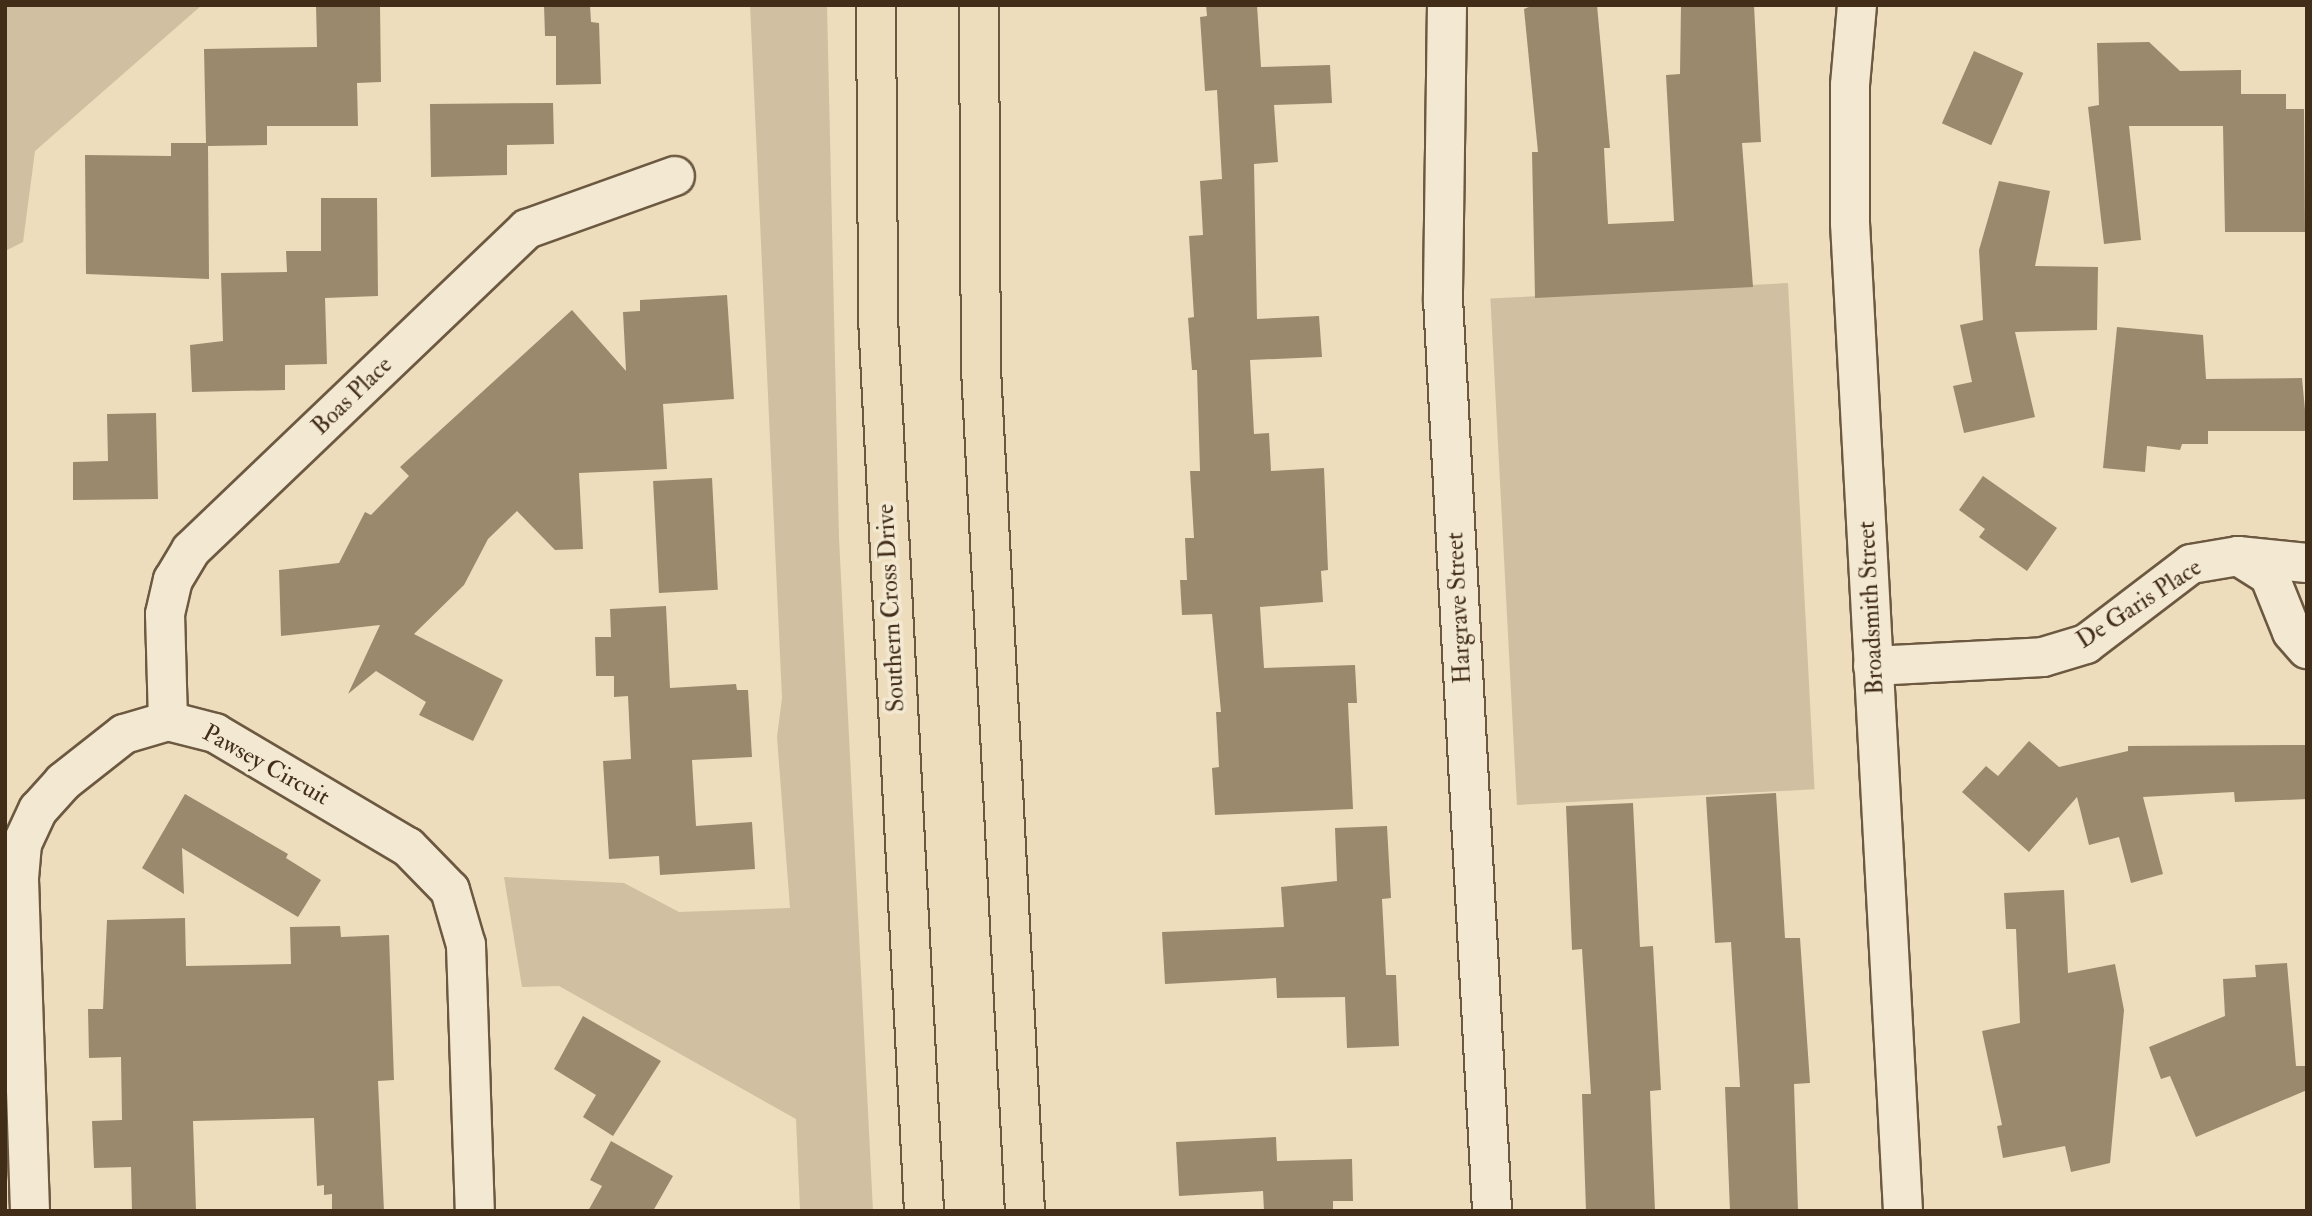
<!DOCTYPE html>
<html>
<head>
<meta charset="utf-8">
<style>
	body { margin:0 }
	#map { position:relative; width:2312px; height:1216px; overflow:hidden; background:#edddbc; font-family:"IM FELL Double Pica",serif }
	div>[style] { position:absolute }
	.green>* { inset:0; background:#d0bfa0; transform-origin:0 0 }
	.building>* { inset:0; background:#9b896d; transform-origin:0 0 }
	.roads { filter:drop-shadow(2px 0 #6d5941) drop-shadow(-2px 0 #6d5941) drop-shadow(0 2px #6d5941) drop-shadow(0 -2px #6d5941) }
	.minor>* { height:38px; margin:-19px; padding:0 19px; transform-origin:19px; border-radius:19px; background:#f3e9d3 }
	.major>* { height:38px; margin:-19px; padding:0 19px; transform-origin:19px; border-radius:19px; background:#edddbc }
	span { translate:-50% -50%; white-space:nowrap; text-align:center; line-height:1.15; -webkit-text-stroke:7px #f3e9d3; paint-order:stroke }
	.street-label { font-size:24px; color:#422d18 }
	.frame { position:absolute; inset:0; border:7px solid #422d18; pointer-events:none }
</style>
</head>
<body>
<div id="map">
	<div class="green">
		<div style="clip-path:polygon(5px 5px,202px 5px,35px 151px,23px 242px,5px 251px)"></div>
		<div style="clip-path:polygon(750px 5px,827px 5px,839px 538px,873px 1211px,800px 1211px,796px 1119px,559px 986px,522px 987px,504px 877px,624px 883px,679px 912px,790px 908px,777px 737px,782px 698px)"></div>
		<div style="left:1788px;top:283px;width:507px;height:298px;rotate:87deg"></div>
	</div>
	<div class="building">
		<div style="clip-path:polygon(316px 5px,380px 5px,381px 82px,357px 83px,358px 126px,267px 126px,267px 145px,208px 146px,209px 279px,86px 274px,85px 155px,171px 156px,171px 143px,206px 143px,204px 49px,317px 47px)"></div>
		<div style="clip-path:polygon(544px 5px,590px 5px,591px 22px,599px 23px,601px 84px,556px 85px,556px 36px,545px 36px)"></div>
		<div style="clip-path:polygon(1206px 5px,1257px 5px,1261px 67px,1330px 65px,1332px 103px,1274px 105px,1278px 162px,1254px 164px,1257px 319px,1319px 316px,1322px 357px,1250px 360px,1254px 434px,1269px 433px,1271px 471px,1324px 468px,1328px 570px,1321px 571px,1323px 602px,1260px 607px,1264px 668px,1355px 665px,1357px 703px,1348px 703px,1353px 809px,1215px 815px,1212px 768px,1219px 767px,1216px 712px,1221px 712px,1212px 614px,1182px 615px,1180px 580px,1187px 580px,1185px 538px,1194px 538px,1190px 471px,1200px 471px,1197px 370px,1192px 370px,1188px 318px,1194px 317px,1189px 236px,1203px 235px,1200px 181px,1222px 179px,1217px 90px,1205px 91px,1200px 17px,1207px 16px)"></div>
		<div style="clip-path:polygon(1534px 5px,1597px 5px,1610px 148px,1604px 148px,1608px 224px,1674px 221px,1666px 75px,1680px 74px,1681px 5px,1754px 5px,1761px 142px,1742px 143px,1753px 287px,1535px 298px,1532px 152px,1538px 152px,1524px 9px)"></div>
		<div style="clip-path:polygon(2149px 42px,2180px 71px,2241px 70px,2241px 94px,2286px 94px,2286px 109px,2304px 109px,2305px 232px,2225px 232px,2223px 126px,2129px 126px,2141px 240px,2104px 244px,2088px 107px,2099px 105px,2097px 43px)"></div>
		<div style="left:1974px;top:51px;width:54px;height:79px;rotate:24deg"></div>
		<div style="clip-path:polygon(553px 103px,554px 144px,507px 145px,507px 175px,431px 177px,430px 104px)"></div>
		<div style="clip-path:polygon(1999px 181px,2050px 191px,2035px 266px,2098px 267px,2097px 330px,2015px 332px,2035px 417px,1964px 433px,1953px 386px,1972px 382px,1960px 325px,1983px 320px,1979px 250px)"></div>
		<div style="clip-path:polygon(321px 198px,377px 198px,378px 296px,325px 298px,327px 364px,285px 365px,285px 390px,192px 392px,190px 345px,223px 341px,221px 273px,287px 272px,286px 251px,321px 251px)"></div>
		<div style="clip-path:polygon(727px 295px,734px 399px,663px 404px,667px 469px,579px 473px,583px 549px,555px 550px,517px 511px,488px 539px,464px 585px,414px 634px,503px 680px,473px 741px,419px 715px,426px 702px,376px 671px,348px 694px,380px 625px,281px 636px,279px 570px,339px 563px,365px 512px,371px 515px,409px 476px,400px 467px,572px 310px,626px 371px,623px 312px,640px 311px,640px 300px)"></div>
		<div style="clip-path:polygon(2117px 327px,2203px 335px,2206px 379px,2302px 378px,2307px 431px,2208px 431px,2208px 444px,2182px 444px,2180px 450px,2147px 446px,2145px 472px,2103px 468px)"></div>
		<div style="clip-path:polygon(156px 413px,158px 499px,73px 500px,73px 462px,108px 461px,107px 414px)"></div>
		<div style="clip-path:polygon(1983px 476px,2057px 528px,2027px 571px,1979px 537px,1985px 529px,1959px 510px)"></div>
		<div style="left:712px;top:478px;width:112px;height:59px;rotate:87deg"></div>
		<div style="clip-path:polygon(666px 606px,670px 688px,736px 684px,737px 690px,748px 690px,752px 757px,692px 760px,696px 826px,752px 822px,755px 869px,660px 875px,659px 856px,609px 859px,603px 761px,631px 759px,628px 696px,614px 697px,614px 676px,596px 676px,595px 637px,611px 637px,610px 609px)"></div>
		<div style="clip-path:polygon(2029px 741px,2059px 767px,2128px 751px,2128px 746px,2307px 745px,2307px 799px,2235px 802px,2234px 792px,2143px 797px,2163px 874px,2131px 883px,2119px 837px,2089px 845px,2077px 797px,2029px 852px,1962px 792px,1986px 766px,1998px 776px)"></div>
		<div style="clip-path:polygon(1776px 793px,1785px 938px,1800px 938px,1810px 1083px,1794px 1084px,1798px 1211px,1730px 1211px,1725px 1087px,1740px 1087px,1731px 942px,1715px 943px,1706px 797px)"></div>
		<div style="clip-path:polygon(185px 794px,288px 854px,286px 858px,321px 880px,298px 917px,182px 848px,184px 894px,142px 868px)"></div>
		<div style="clip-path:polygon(1633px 803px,1640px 947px,1653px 946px,1661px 1090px,1650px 1091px,1655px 1211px,1586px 1211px,1582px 1094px,1591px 1094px,1582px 949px,1572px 950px,1566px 806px)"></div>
		<div style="clip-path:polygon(1387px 826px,1391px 898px,1382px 899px,1386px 975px,1396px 975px,1399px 1046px,1347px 1048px,1345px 997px,1277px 998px,1276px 978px,1165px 984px,1162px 932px,1284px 927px,1281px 887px,1337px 881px,1335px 828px)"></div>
		<div style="clip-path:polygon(2064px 890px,2068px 973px,2115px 964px,2124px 1010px,2110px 1163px,2071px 1172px,2065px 1146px,2003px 1158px,1997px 1126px,2002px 1125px,1982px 1031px,2020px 1023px,2016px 929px,2006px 929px,2004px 893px)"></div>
		<div style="clip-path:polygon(185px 918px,186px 966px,291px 964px,290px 927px,340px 926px,341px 937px,389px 935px,394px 1080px,378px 1081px,384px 1211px,332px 1211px,332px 1194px,324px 1195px,324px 1185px,317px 1186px,314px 1118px,193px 1121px,196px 1211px,132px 1211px,131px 1167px,94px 1168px,92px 1121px,122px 1120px,121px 1057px,89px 1058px,88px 1009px,103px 1009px,107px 920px)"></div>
		<div style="clip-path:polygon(2287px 963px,2296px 1066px,2307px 1066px,2307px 1090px,2196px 1137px,2170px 1076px,2161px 1079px,2149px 1047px,2225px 1016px,2223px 979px,2256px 977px,2255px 965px)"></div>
		<div style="clip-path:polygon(583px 1016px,661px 1061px,613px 1136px,583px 1117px,596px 1095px,554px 1069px)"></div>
		<div style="clip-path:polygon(1276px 1137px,1277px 1161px,1352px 1159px,1353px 1201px,1333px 1201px,1333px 1211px,1264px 1211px,1263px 1191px,1179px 1196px,1176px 1142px)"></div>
		<div style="clip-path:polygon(611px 1141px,673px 1176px,653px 1211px,588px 1211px,602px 1186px,590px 1180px)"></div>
	</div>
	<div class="roads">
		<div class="minor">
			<div style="left:1447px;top:5px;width:294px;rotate:90.8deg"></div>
			<div style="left:1443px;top:299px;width:913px;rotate:86.92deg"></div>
			<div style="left:1857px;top:5px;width:80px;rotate:95deg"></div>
			<div style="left:1850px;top:85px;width:138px;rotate:90deg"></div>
			<div style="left:1850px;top:223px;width:989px;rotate:86.93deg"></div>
			<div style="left:2238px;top:556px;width:36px;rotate:32deg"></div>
			<div style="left:2269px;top:575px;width:61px;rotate:68deg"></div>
			<div style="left:2292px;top:632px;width:23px;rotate:49deg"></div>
			<div style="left:1873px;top:666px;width:170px;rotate:-3deg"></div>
			<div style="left:2043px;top:657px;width:45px;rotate:-16.8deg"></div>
			<div style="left:2086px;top:644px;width:132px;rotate:-37.3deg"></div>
			<div style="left:2191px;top:564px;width:48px;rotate:-9.7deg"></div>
			<div style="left:2238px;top:556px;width:69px;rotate:5.8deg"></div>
			<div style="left:168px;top:721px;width:107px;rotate:-91.6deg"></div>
			<div style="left:165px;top:614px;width:35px;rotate:-77deg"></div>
			<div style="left:173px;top:580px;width:35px;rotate:-59deg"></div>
			<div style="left:191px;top:550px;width:465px;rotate:-43.7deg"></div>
			<div style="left:527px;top:229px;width:157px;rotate:-19.7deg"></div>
			<div style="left:30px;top:1211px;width:333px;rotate:-91.9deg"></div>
			<div style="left:19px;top:878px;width:34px;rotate:-85deg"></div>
			<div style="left:22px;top:844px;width:38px;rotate:-65deg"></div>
			<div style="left:38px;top:810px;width:38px;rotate:-48deg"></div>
			<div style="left:63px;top:782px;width:78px;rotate:-38.2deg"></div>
			<div style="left:124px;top:734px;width:46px;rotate:-16.5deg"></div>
			<div style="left:168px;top:721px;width:49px;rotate:14.3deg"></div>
			<div style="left:215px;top:733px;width:224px;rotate:30.6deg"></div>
			<div style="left:408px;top:847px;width:60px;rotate:45.7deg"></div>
			<div style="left:450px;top:890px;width:57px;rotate:73.8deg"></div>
			<div style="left:466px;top:945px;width:266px;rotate:88.1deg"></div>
		</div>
		<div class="major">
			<div style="left:876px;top:5px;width:313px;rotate:89.6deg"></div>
			<div style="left:878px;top:318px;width:894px;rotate:87.05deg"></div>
			<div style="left:979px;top:5px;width:364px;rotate:89.7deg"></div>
			<div style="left:981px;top:369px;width:843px;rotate:87.01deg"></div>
		</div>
	</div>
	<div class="street-label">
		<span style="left:352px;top:396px;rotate:-44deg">Boas Place</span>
		<span style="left:2139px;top:604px;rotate:-33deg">De Garis Place</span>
		<span style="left:891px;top:608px;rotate:-93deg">Southern Cross Drive</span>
		<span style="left:1459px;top:608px;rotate:-93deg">Hargrave Street</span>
		<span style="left:1871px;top:608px;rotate:-93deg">Broadsmith Street</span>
		<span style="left:266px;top:765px;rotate:29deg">Pawsey Circuit</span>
	</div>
	<div class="frame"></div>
</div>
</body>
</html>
